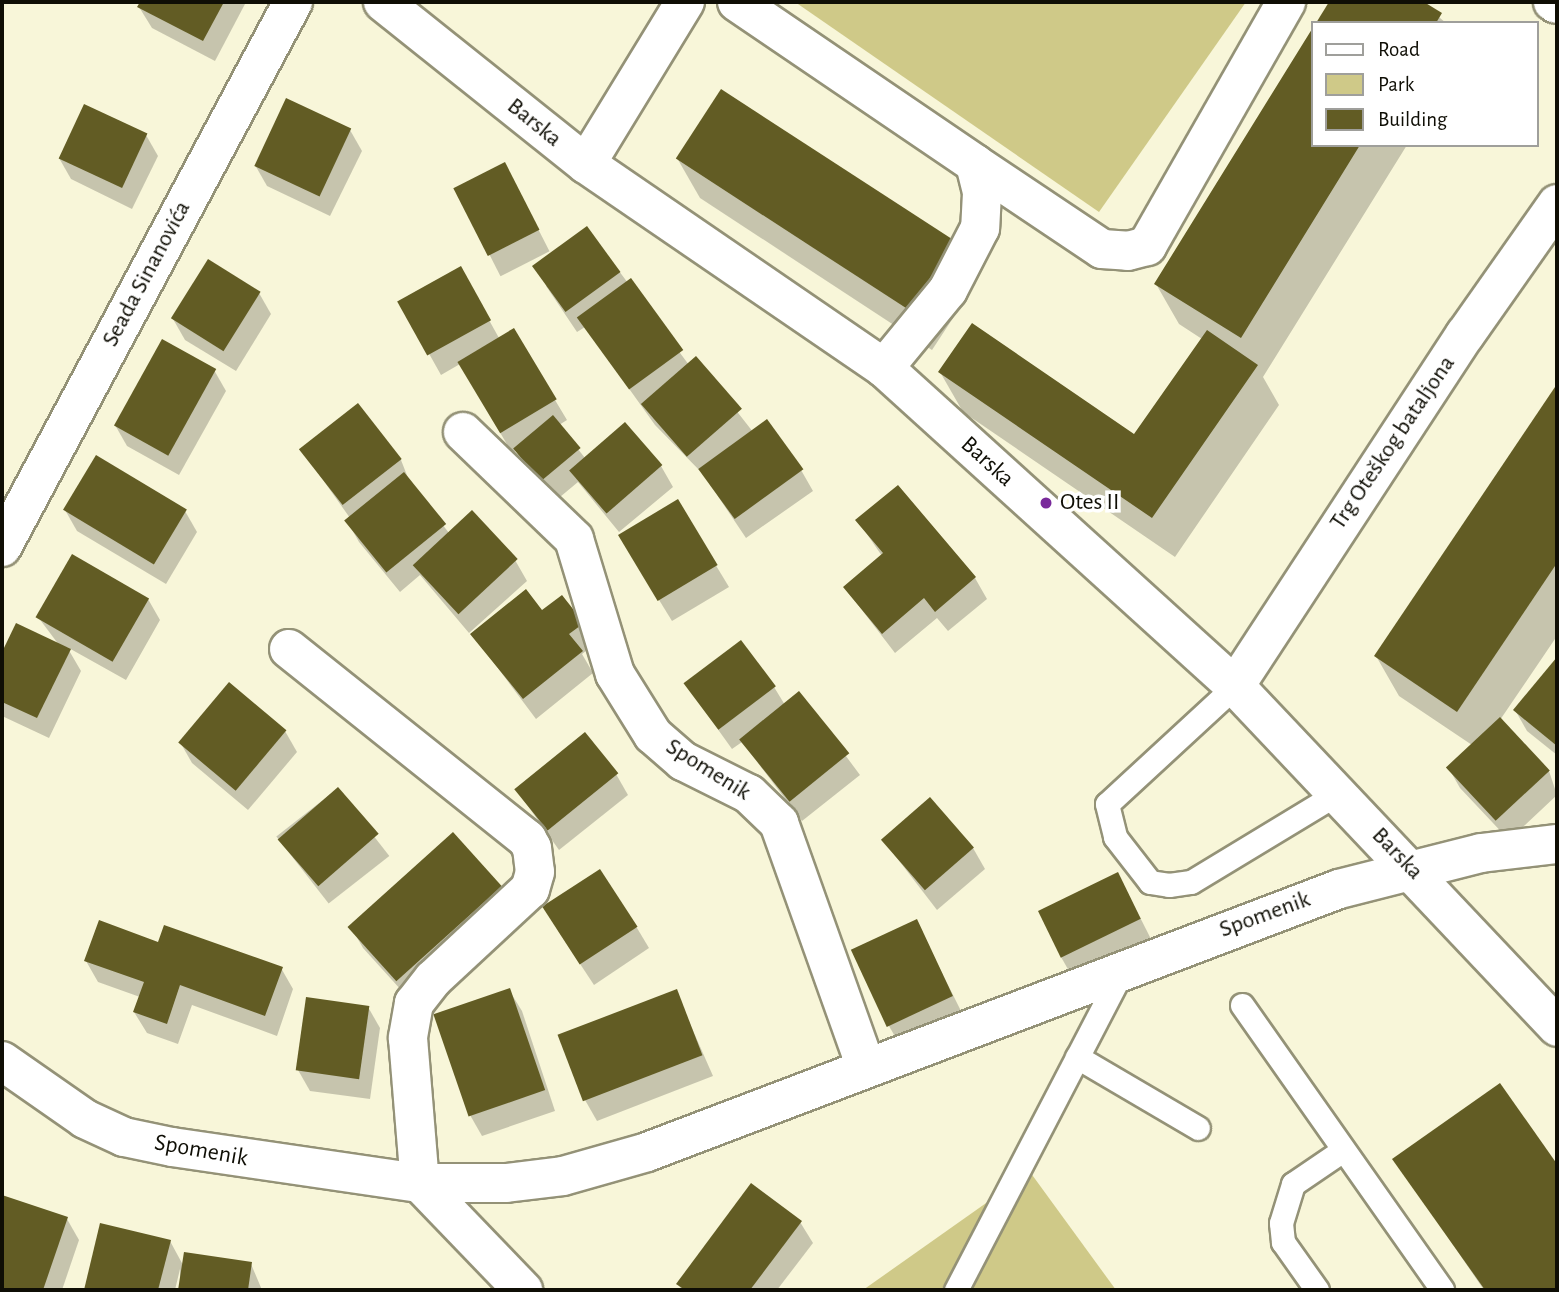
<!DOCTYPE html>
<html>
<head>
<meta charset="utf-8">
<style>
	body { margin:0 }
	#map { position:relative; width:1559px; height:1292px; overflow:hidden; background:#f8f6d9; font-family:"Alegreya Sans",sans-serif }
	div>[style] { position:absolute }
	.green>* { inset:0; background:#cfc988 }
	.shadow>* { inset:0; background:#0003; transform-origin:0 0 }
	.building>* { inset:0; background:#625c24; transform-origin:0 0 }
	.roads { filter:drop-shadow(2px 0 #949277) drop-shadow(-2px 0 #949277) drop-shadow(0 2px #949277) drop-shadow(0 -2px #949277) }
	.service>* { height:23px; margin:-11.5px; padding:0 11.5px; transform-origin:11.5px; border-radius:11.5px; background:#fff }
	.minor>* { height:38px; margin:-19px; padding:0 19px; transform-origin:19px; border-radius:19px; background:#fff }
	.dots>* { width:19px; height:19px; translate:-50% -50%; box-sizing:border-box; border:4px solid #fff; border-radius:50% }
	span { translate:-50% -50%; white-space:nowrap; text-align:center; line-height:1.15; -webkit-text-stroke:7px #fff; paint-order:stroke }
	.street-label { font-size:24px; color:#0f0e05 }
	.poi-label { font-size:24px; color:#0f0e05 }
	.left { translate:0 -50%; text-align:left }
	.frame { position:absolute; inset:0; border:4px solid #0f0e05; pointer-events:none }
	.legend { position:absolute; left:1311px; top:21px; width:228px; height:126px; box-sizing:border-box; background:#fff; border:2px solid #9f9f9b; margin:0; padding:9px 12px; list-style:none; font-size:21px; color:#0f0e05 }
	.legend li { display:flex; align-items:center; gap:14px; height:35px }
	.legend b { width:35px; border:2px solid #9f9f9b }
</style>
</head>
<body>
<div id="map">
	<div class="green">
		<div style="clip-path:polygon(795px 2px,1246px 2px,1099px 212px)"></div>
		<div style="clip-path:polygon(1030px 1172px,1116px 1290px,863px 1290px)"></div>
	</div>
	<div class="shadow">
		<div style="clip-path:polygon(142px 2px,244px 2px,245px 4px,215px 61px,152px 28px,139px 7px)"></div>
		<div style="clip-path:polygon(1331px 2px,1421px 2px,1446px 23px,1318px 23px)"></div>
		<div style="clip-path:polygon(1312px 32px,1312px 145px,1407px 145px,1263px 377px,1279px 405px,1175px 557px,963px 412px,940px 372px,1135px 436px,1202px 339px,1179px 324px,1156px 284px)"></div>
		<div style="clip-path:polygon(350px 130px,362px 151px,330px 216px,267px 186px,255px 165px)"></div>
		<div style="clip-path:polygon(146px 135px,158px 156px,132px 209px,71px 179px,59px 158px)"></div>
		<div style="clip-path:polygon(677px 158px,953px 243px,976px 283px,932px 350px,700px 198px)"></div>
		<div style="left:505px;top:164px;width:98px;height:55px;rotate:63deg"></div>
		<div style="clip-path:polygon(587px 228px,689px 365px,696px 359px,753px 432px,801px 470px,813px 491px,746px 538px,703px 474px,655px 425px,585px 327px,577px 332px,546px 286px)"></div>
		<div style="clip-path:polygon(460px 268px,499px 338px,513px 330px,567px 420px,559px 425px,585px 458px,661px 466px,673px 487px,619px 532px,578px 482px,554px 502px,516px 451px,512px 453px,460px 364px,441px 375px,400px 302px)"></div>
		<div style="clip-path:polygon(259px 293px,271px 314px,236px 371px,185px 340px,173px 319px)"></div>
		<div style="clip-path:polygon(214px 370px,226px 391px,179px 475px,127px 446px,115px 425px)"></div>
		<div style="clip-path:polygon(1557px 387px,1557px 636px,1500px 720px,1549px 771px,1557px 795px,1509px 840px,1460px 788px,1448px 767px,1472px 745px,1399px 696px,1376px 656px)"></div>
		<div style="clip-path:polygon(301px 449px,401px 460px,410px 483px,449px 533px,515px 560px,527px 581px,469px 633px,420px 575px,400px 592px,359px 542px,347px 521px,350px 518px)"></div>
		<div style="clip-path:polygon(898px 487px,975px 578px,987px 599px,948px 631px,937px 618px,895px 653px,845px 588px,882px 556px,858px 521px)"></div>
		<div style="clip-path:polygon(677px 501px,729px 587px,672px 621px,632px 556px)"></div>
		<div style="clip-path:polygon(65px 510px,185px 511px,197px 532px,166px 584px,77px 531px)"></div>
		<div style="clip-path:polygon(561px 597px,595px 644px,582px 654px,593px 673px,536px 719px,473px 635px,542px 612px)"></div>
		<div style="clip-path:polygon(148px 599px,160px 620px,126px 680px,67px 647px,81px 671px,49px 738px,2px 716px,2px 656px,16px 625px,59px 645px,38px 617px)"></div>
		<div style="clip-path:polygon(1557px 659px,1557px 755px,1527px 731px,1515px 710px)"></div>
		<div style="clip-path:polygon(686px 685px,774px 687px,785px 705px,799px 693px,860px 775px,802px 821px,742px 742px,732px 749px)"></div>
		<div style="clip-path:polygon(285px 731px,297px 752px,248px 810px,192px 763px,180px 742px)"></div>
		<div style="clip-path:polygon(616px 774px,628px 795px,559px 850px,516px 789px)"></div>
		<div style="left:337px;top:789px;width:85px;height:77px;rotate:52deg"></div>
		<div style="clip-path:polygon(453px 835px,501px 887px,513px 908px,411px 1001px,363px 948px,351px 927px)"></div>
		<div style="clip-path:polygon(883px 840px,973px 848px,985px 869px,937px 910px)"></div>
		<div style="clip-path:polygon(1118px 874px,1152px 941px,1073px 978px,1061px 957px)"></div>
		<div style="clip-path:polygon(916px 921px,964px 1017px,901px 1047px,889px 1026px)"></div>
		<div style="clip-path:polygon(637px 928px,649px 948px,594px 985px,557px 929px)"></div>
		<div style="clip-path:polygon(160px 944px,281px 968px,293px 989px,277px 1036px,192px 1005px,178px 1044px,147px 1033px,134px 1012px,140px 997px,98px 982px,86px 961px)"></div>
		<div style="clip-path:polygon(509px 990px,522px 1011px,555px 1111px,482px 1136px,470px 1115px)"></div>
		<div style="clip-path:polygon(676px 992px,713px 1076px,597px 1121px,585px 1100px)"></div>
		<div style="clip-path:polygon(368px 1007px,380px 1028px,370px 1099px,310px 1091px,298px 1070px)"></div>
		<div style="clip-path:polygon(1500px 1086px,1557px 1167px,1557px 1290px,1484px 1290px,1395px 1160px)"></div>
		<div style="clip-path:polygon(2px 1197px,67px 1219px,79px 1240px,62px 1290px,2px 1290px)"></div>
		<div style="clip-path:polygon(800px 1222px,813px 1243px,777px 1290px,682px 1290px,678px 1284px)"></div>
		<div style="clip-path:polygon(102px 1225px,170px 1241px,183px 1265px,251px 1264px,262px 1290px,180px 1290px,180px 1269px,175px 1290px,86px 1290px)"></div>
	</div>
	<div class="building">
		<div style="clip-path:polygon(140px 2px,224px 2px,203px 41px,137px 7px)"></div>
		<div style="clip-path:polygon(1329px 2px,1424px 2px,1442px 13px,1436px 23px,1316px 23px)"></div>
		<div style="clip-path:polygon(1312px 29px,1312px 145px,1360px 145px,1241px 338px,1154px 284px)"></div>
		<div style="left:721px;top:89px;width:280px;height:83px;rotate:33deg"></div>
		<div style="left:286px;top:98px;width:72px;height:75px;rotate:25deg"></div>
		<div style="left:84px;top:104px;width:70px;height:60px;rotate:25deg"></div>
		<div style="left:505px;top:162px;width:76px;height:58px;rotate:63deg"></div>
		<div style="left:587px;top:226px;width:57px;height:68px;rotate:54deg"></div>
		<div style="left:208px;top:259px;width:62px;height:70px;rotate:32deg"></div>
		<div style="left:461px;top:266px;width:62px;height:73px;rotate:61deg"></div>
		<div style="left:631px;top:278px;width:89px;height:67px;rotate:54deg"></div>
		<div style="clip-path:polygon(972px 323px,1134px 434px,1207px 330px,1258px 365px,1152px 518px,938px 372px)"></div>
		<div style="left:514px;top:328px;width:83px;height:66px;rotate:59deg"></div>
		<div style="left:162px;top:339px;width:62px;height:99px;rotate:29deg"></div>
		<div style="left:696px;top:356px;width:70px;height:73px;rotate:49deg"></div>
		<div style="clip-path:polygon(1557px 384px,1557px 563px,1457px 712px,1374px 656px)"></div>
		<div style="left:358px;top:403px;width:71px;height:75px;rotate:52deg"></div>
		<div style="left:553px;top:415px;width:43px;height:52px;rotate:50deg"></div>
		<div style="left:767px;top:419px;width:62px;height:85px;rotate:54deg"></div>
		<div style="left:625px;top:422px;width:57px;height:74px;rotate:49deg"></div>
		<div style="left:96px;top:455px;width:106px;height:64px;rotate:31deg"></div>
		<div style="left:404px;top:472px;width:67px;height:77px;rotate:51deg"></div>
		<div style="clip-path:polygon(898px 485px,976px 577px,935px 612px,924px 598px,882px 634px,843px 587px,883px 553px,855px 520px)"></div>
		<div style="left:678px;top:499px;width:77px;height:70px;rotate:59deg"></div>
		<div style="left:472px;top:510px;width:67px;height:81px;rotate:47deg"></div>
		<div style="left:72px;top:554px;width:89px;height:73px;rotate:30deg"></div>
		<div style="clip-path:polygon(526px 589px,542px 610px,562px 595px,584px 623px,569px 634px,583px 651px,523px 699px,470px 634px)"></div>
		<div style="clip-path:polygon(16px 623px,71px 649px,37px 718px,2px 702px,2px 652px)"></div>
		<div style="left:741px;top:640px;width:58px;height:72px;rotate:53deg"></div>
		<div style="clip-path:polygon(1557px 657px,1557px 746px,1513px 710px)"></div>
		<div style="left:229px;top:682px;width:75px;height:79px;rotate:40deg"></div>
		<div style="left:799px;top:691px;width:80px;height:77px;rotate:51deg"></div>
		<div style="left:1500px;top:717px;width:73px;height:74px;rotate:47deg"></div>
		<div style="left:585px;top:732px;width:53px;height:91px;rotate:51deg"></div>
		<div style="left:338px;top:787px;width:62px;height:80px;rotate:49deg"></div>
		<div style="left:930px;top:797px;width:67px;height:65px;rotate:49deg"></div>
		<div style="left:453px;top:832px;width:73px;height:142px;rotate:48deg"></div>
		<div style="left:600px;top:869px;width:69px;height:69px;rotate:57deg"></div>
		<div style="left:1118px;top:872px;width:52px;height:89px;rotate:64deg"></div>
		<div style="left:917px;top:919px;width:85px;height:73px;rotate:65deg"></div>
		<div style="clip-path:polygon(99px 920px,158px 942px,164px 925px,283px 967px,265px 1016px,180px 985px,167px 1024px,133px 1012px,144px 982px,84px 961px)"></div>
		<div style="left:510px;top:988px;width:108px;height:81px;rotate:71deg"></div>
		<div style="left:677px;top:989px;width:71px;height:128px;rotate:69deg"></div>
		<div style="left:306px;top:997px;width:64px;height:74px;rotate:8deg"></div>
		<div style="clip-path:polygon(1500px 1083px,1557px 1164px,1557px 1290px,1485px 1290px,1392px 1159px)"></div>
		<div style="clip-path:polygon(751px 1183px,802px 1221px,750px 1290px,685px 1290px,676px 1284px)"></div>
		<div style="clip-path:polygon(2px 1195px,68px 1217px,43px 1290px,2px 1290px)"></div>
		<div style="clip-path:polygon(100px 1223px,171px 1240px,158px 1290px,84px 1290px)"></div>
		<div style="clip-path:polygon(184px 1252px,252px 1262px,248px 1290px,178px 1290px)"></div>
	</div>
	<div class="roads">
		<div class="service">
			<div style="left:1235px;top:686px;width:174px;rotate:137.3deg"></div>
			<div style="left:1107px;top:804px;width:34px;rotate:76deg"></div>
			<div style="left:1115px;top:837px;width:57px;rotate:52.1deg"></div>
			<div style="left:1150px;top:882px;width:19px;rotate:9deg"></div>
			<div style="left:1169px;top:885px;width:22px;rotate:-8deg"></div>
			<div style="left:1191px;top:882px;width:172px;rotate:-31.2deg"></div>
			<div style="left:1242px;top:1005px;width:348px;rotate:54.9deg"></div>
			<div style="left:1077px;top:1057px;width:140px;rotate:30.4deg"></div>
			<div style="left:956px;top:1290px;width:360px;rotate:-62.5deg"></div>
			<div style="left:1317px;top:1290px;width:59px;rotate:-125.3deg"></div>
			<div style="left:1283px;top:1242px;width:19px;rotate:-96deg"></div>
			<div style="left:1281px;top:1223px;width:41px;rotate:-72.9deg"></div>
			<div style="left:1293px;top:1184px;width:60px;rotate:-34.2deg"></div>
		</div>
		<div class="minor">
			<div style="left:383px;top:2px;width:260px;rotate:38.6deg"></div>
			<div style="left:586px;top:164px;width:361px;rotate:34.4deg"></div>
			<div style="left:884px;top:368px;width:474px;rotate:42.2deg"></div>
			<div style="left:1235px;top:686px;width:469px;rotate:46.6deg"></div>
			<div style="left:737px;top:2px;width:288px;rotate:34.2deg"></div>
			<div style="left:975px;top:164px;width:30px;rotate:76deg"></div>
			<div style="left:982px;top:193px;width:35px;rotate:93deg"></div>
			<div style="left:980px;top:228px;width:70px;rotate:117.3deg"></div>
			<div style="left:948px;top:290px;width:101px;rotate:129.4deg"></div>
			<div style="left:1553px;top:2px;width:4px;rotate:27deg"></div>
			<div style="left:586px;top:164px;width:190px;rotate:-58.6deg"></div>
			<div style="left:975px;top:164px;width:153px;rotate:33.8deg"></div>
			<div style="left:1102px;top:249px;width:26px;rotate:4deg"></div>
			<div style="left:1128px;top:251px;width:20px;rotate:-15deg"></div>
			<div style="left:1147px;top:246px;width:281px;rotate:-60.3deg"></div>
			<div style="left:463px;top:432px;width:154px;rotate:43.9deg"></div>
			<div style="left:574px;top:539px;width:141px;rotate:73.1deg"></div>
			<div style="left:615px;top:674px;width:72px;rotate:58.1deg"></div>
			<div style="left:653px;top:735px;width:40px;rotate:41deg"></div>
			<div style="left:683px;top:761px;width:74px;rotate:26.6deg"></div>
			<div style="left:749px;top:794px;width:42px;rotate:44deg"></div>
			<div style="left:779px;top:823px;width:259px;rotate:70.4deg"></div>
			<div style="left:2px;top:547px;width:618px;rotate:-61.9deg"></div>
			<div style="left:289px;top:649px;width:305px;rotate:38.6deg"></div>
			<div style="left:527px;top:839px;width:10px;rotate:61deg"></div>
			<div style="left:532px;top:848px;width:24px;rotate:83deg"></div>
			<div style="left:535px;top:872px;width:18px;rotate:106deg"></div>
			<div style="left:530px;top:889px;width:132px;rotate:137.1deg"></div>
			<div style="left:433px;top:979px;width:31px;rotate:128deg"></div>
			<div style="left:414px;top:1003px;width:36px;rotate:100deg"></div>
			<div style="left:408px;top:1038px;width:145px;rotate:85.3deg"></div>
			<div style="left:420px;top:1183px;width:149px;rotate:46.1deg"></div>
			<div style="left:1235px;top:686px;width:420px;rotate:-56.8deg"></div>
			<div style="left:1465px;top:335px;width:160px;rotate:-54.9deg"></div>
			<div style="left:2px;top:1061px;width:101px;rotate:34.9deg"></div>
			<div style="left:85px;top:1119px;width:43px;rotate:24.8deg"></div>
			<div style="left:124px;top:1137px;width:49px;rotate:11.8deg"></div>
			<div style="left:172px;top:1147px;width:251px;rotate:8.3deg"></div>
			<div style="left:420px;top:1183px;width:86px"></div>
			<div style="left:506px;top:1183px;width:57px;rotate:-7deg"></div>
			<div style="left:563px;top:1176px;width:87px;rotate:-15.9deg"></div>
			<div style="left:647px;top:1152px;width:740px;rotate:-20.81deg"></div>
			<div style="left:1339px;top:889px;width:146px;rotate:-14.2deg"></div>
			<div style="left:1481px;top:853px;width:77px;rotate:-6.8deg"></div>
		</div>
	</div>
	<div class="dots">
		<div style="left:1046px;top:503px;background:#792a9b"></div>
	</div>
	<div class="street-label">
		<span style="left:534px;top:123px;rotate:39deg">Barska</span>
		<span style="left:147px;top:274px;rotate:-62deg">Seada Sinanovića</span>
		<span style="left:1393px;top:443px;rotate:-56deg">Trg Oteškog bataljona</span>
		<span style="left:987px;top:462px;rotate:42deg">Barska</span>
		<span style="left:708px;top:770px;rotate:32deg">Spomenik</span>
		<span style="left:1397px;top:854px;rotate:46deg">Barska</span>
		<span style="left:1265px;top:915px;rotate:-20deg">Spomenik</span>
		<span style="left:201px;top:1151px;rotate:10deg">Spomenik</span>
	</div>
	<div class="poi-label">
		<span class="left" style="left:1060px;top:503px">Otes II</span>
	</div>
	<div class="frame"></div>
	<ul class="legend">
	<li><b style="height:9px;background:#fff"></b>Road</li>
	<li><b style="height:19px;background:#cfc988"></b>Park</li>
	<li><b style="height:19px;background:#625c24"></b>Building</li>
	</ul>
</div>
</body>
</html>
